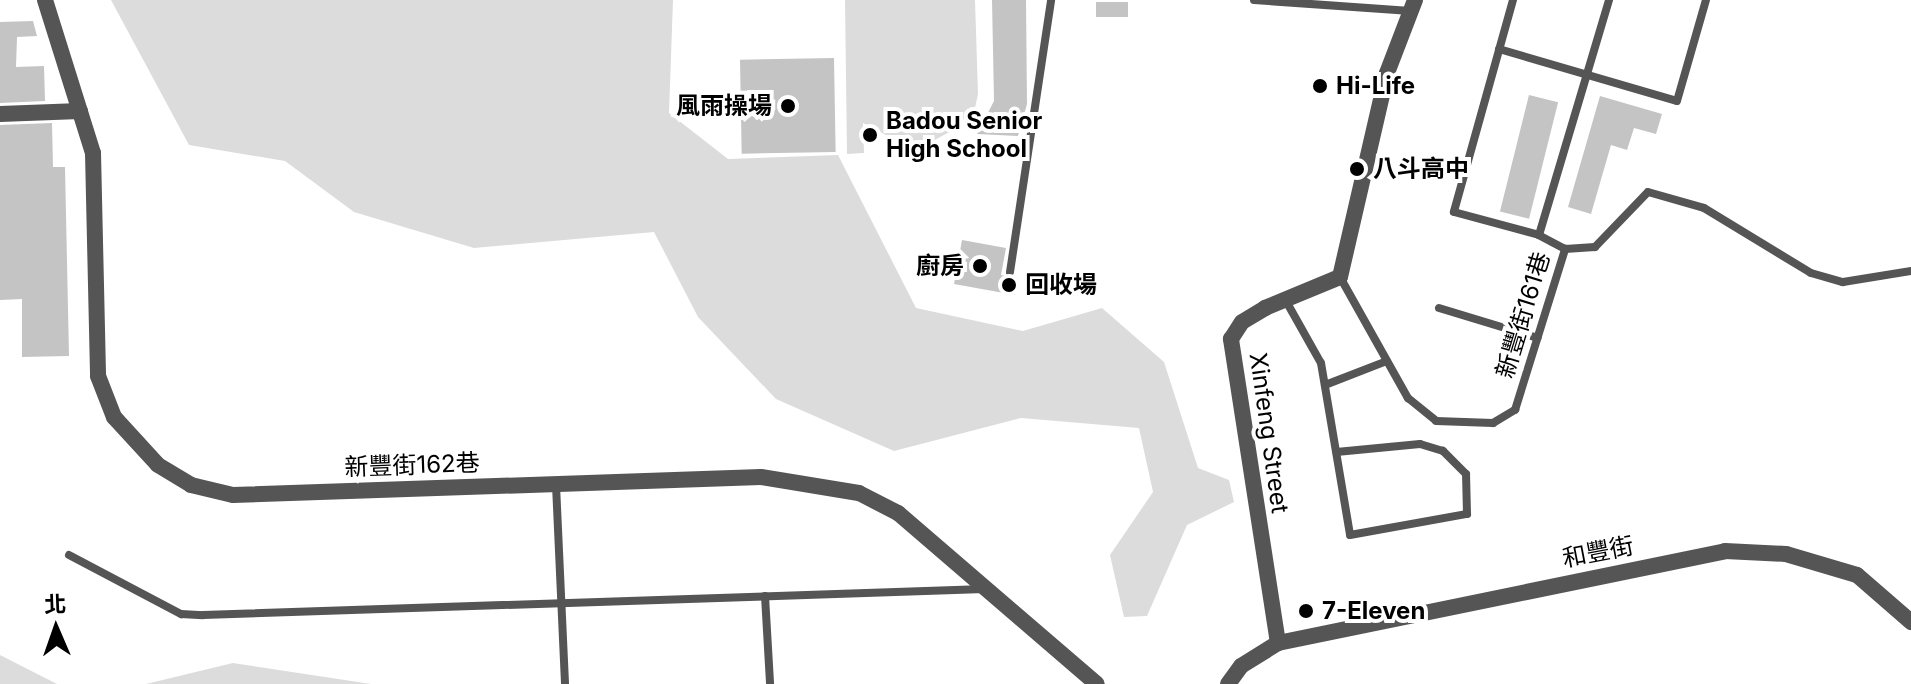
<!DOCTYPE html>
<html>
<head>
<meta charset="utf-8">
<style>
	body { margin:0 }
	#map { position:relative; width:1911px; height:684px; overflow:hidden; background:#fff; font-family:Inter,"Noto Sans TC",sans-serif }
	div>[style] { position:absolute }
	.green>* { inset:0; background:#dcdcdc }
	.building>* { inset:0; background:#c4c4c4; transform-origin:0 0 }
	.service>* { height:8px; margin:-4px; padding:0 4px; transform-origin:4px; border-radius:4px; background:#555 }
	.minor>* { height:16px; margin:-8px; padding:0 8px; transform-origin:8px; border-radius:8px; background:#555 }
	.dots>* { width:22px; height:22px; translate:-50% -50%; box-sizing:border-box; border:4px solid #fff; border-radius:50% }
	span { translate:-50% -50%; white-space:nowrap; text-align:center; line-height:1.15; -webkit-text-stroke:8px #fff; paint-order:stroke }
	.poi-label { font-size:24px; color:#000; font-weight:700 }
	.left { translate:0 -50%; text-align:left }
	.right { translate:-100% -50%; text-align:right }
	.street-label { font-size:24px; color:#000 }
	.north { position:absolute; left:16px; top:588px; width:80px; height:80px; -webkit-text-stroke:6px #fff; paint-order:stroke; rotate:358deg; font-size:22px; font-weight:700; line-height:32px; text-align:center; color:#000 }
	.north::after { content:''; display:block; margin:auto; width:28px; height:36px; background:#000; clip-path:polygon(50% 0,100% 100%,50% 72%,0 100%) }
</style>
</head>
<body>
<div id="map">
	<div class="green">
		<div style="clip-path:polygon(111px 0,673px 0,669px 113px,728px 159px,838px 155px,916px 308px,1023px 331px,1102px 308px,1164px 362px,1198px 468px,1229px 480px,1234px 502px,1187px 525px,1147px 616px,1124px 617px,1110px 555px,1153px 492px,1139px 428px,1021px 418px,894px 451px,776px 399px,698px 317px,654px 232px,474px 248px,354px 212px,285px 161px,189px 145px)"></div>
		<div style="clip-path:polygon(845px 0,975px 0,978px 94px,975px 108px,955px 129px,931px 142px,903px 144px,863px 123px,864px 153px,847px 154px)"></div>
		<div style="clip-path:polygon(0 655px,57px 684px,0 684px)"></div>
		<div style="clip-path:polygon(233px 663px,371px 684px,146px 684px)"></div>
	</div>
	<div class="building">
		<div style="clip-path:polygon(992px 0,1026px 0,1027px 104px,1018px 136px,977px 134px,994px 101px)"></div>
		<div style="left:1096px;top:2px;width:32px;height:15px"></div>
		<div style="clip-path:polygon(33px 21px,37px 36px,17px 37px,16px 67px,44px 66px,45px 101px,0 103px,0 22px)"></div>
		<div style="left:834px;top:58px;width:94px;height:94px;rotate:89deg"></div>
		<div style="left:1529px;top:95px;width:30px;height:120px;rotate:14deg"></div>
		<div style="clip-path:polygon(1600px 96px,1662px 114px,1656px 134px,1634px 128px,1627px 150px,1611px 145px,1591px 214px,1568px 207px)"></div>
		<div style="clip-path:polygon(52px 123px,53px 167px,65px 167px,69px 356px,22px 357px,22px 299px,0 300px,0 125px)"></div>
		<div style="clip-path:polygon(962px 240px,1006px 248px,1001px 275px,1018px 278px,1015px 295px,954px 284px)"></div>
	</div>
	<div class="service">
		<div style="left:1254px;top:0;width:157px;rotate:4deg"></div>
		<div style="left:1513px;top:0;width:220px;rotate:105.6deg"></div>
		<div style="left:1454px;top:212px;width:88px;rotate:15.1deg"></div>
		<div style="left:1499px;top:49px;width:185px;rotate:16.3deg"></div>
		<div style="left:1677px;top:101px;width:105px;rotate:-74deg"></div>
		<div style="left:1565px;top:249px;width:30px;rotate:-4deg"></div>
		<div style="left:1595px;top:247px;width:76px;rotate:-46.1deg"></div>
		<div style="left:1648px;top:192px;width:58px;rotate:15.9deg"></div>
		<div style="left:1704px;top:208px;width:125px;rotate:31.3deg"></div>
		<div style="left:1811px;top:273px;width:33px;rotate:16deg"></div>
		<div style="left:1843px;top:282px;width:69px;rotate:-9.2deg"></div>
		<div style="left:1010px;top:272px;width:275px;rotate:-81.4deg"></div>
		<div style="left:1340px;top:277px;width:139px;rotate:60.7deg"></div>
		<div style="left:1408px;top:398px;width:36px;rotate:39deg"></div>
		<div style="left:1436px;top:421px;width:57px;rotate:2deg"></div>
		<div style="left:1493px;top:423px;width:26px;rotate:-31deg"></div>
		<div style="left:1515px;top:410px;width:169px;rotate:-72.7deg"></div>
		<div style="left:1565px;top:249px;width:30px;rotate:-152deg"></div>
		<div style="left:1539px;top:235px;width:245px;rotate:-73.4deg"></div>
		<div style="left:1286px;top:301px;width:71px;rotate:60.6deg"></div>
		<div style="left:1321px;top:363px;width:174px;rotate:80.4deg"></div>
		<div style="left:1350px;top:535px;width:119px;rotate:-10.2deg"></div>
		<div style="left:1467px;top:514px;width:40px;rotate:-91.4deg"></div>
		<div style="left:1466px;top:474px;width:33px;rotate:-135deg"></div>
		<div style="left:1443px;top:451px;width:24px;rotate:-163deg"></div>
		<div style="left:1420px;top:444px;width:84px;rotate:174.6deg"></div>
		<div style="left:1439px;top:308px;width:103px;rotate:16.9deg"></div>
		<div style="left:1325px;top:385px;width:66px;rotate:-21.2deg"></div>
		<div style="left:556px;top:485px;width:199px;rotate:87.4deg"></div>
		<div style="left:69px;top:555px;width:127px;rotate:27.8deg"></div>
		<div style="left:181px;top:614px;width:22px;rotate:3deg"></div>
		<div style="left:203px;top:615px;width:782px;rotate:-1.9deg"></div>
		<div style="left:765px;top:596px;width:88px;rotate:86.7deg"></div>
	</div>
	<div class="minor">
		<div style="left:45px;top:0;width:160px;rotate:72.6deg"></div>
		<div style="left:93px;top:153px;width:223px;rotate:88.7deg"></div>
		<div style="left:98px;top:376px;width:44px;rotate:68.7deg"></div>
		<div style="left:114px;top:417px;width:65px;rotate:47.5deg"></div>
		<div style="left:158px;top:465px;width:39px;rotate:31deg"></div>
		<div style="left:191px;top:485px;width:43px;rotate:13.4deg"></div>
		<div style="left:233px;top:495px;width:528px;rotate:-1.95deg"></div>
		<div style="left:761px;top:477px;width:99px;rotate:9.3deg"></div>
		<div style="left:859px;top:493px;width:44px;rotate:27.1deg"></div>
		<div style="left:898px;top:513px;width:262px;rotate:40.7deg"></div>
		<div style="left:0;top:114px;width:80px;rotate:-2.1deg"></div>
		<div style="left:1278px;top:643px;width:308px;rotate:-98.8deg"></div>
		<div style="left:1231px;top:339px;width:20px;rotate:-57deg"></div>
		<div style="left:1242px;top:322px;width:27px;rotate:-31deg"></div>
		<div style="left:1265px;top:308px;width:81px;rotate:-22.5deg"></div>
		<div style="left:1340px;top:277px;width:209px;rotate:-77deg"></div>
		<div style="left:1387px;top:73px;width:78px;rotate:-69deg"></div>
		<div style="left:1228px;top:684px;width:22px;rotate:-54deg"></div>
		<div style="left:1241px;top:666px;width:44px;rotate:-31.9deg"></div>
		<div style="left:1278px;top:643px;width:456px;rotate:-11.6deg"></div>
		<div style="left:1725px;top:551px;width:61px;rotate:2.8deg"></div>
		<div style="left:1786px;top:554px;width:74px;rotate:16.5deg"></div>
		<div style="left:1857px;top:575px;width:72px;rotate:41deg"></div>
	</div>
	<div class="dots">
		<div style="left:1320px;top:86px;background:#000"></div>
		<div style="left:788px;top:106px;background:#000"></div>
		<div style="left:870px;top:135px;background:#000"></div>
		<div style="left:1357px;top:169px;background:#000"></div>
		<div style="left:980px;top:266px;background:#000"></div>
		<div style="left:1009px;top:285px;background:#000"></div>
		<div style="left:1306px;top:611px;background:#000"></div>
	</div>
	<div class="poi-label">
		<span class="left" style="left:1336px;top:86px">Hi-Life</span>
		<span class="right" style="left:772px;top:106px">風雨操場</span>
		<span class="left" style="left:886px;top:135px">Badou Senior<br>High School</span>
		<span class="left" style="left:1373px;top:169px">八斗高中</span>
		<span class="right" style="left:964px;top:266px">廚房</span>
		<span class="left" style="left:1025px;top:285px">回收場</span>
		<span class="left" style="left:1322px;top:611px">7-Eleven</span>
	</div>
	<div class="street-label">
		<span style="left:1523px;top:315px;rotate:-73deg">新豐街161巷</span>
		<span style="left:1269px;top:433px;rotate:82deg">Xinfeng Street</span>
		<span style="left:412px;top:465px;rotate:-2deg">新豐街162巷</span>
		<span style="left:1598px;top:552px;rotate:-11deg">和豐街</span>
	</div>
	<div class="north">北</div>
</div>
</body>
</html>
